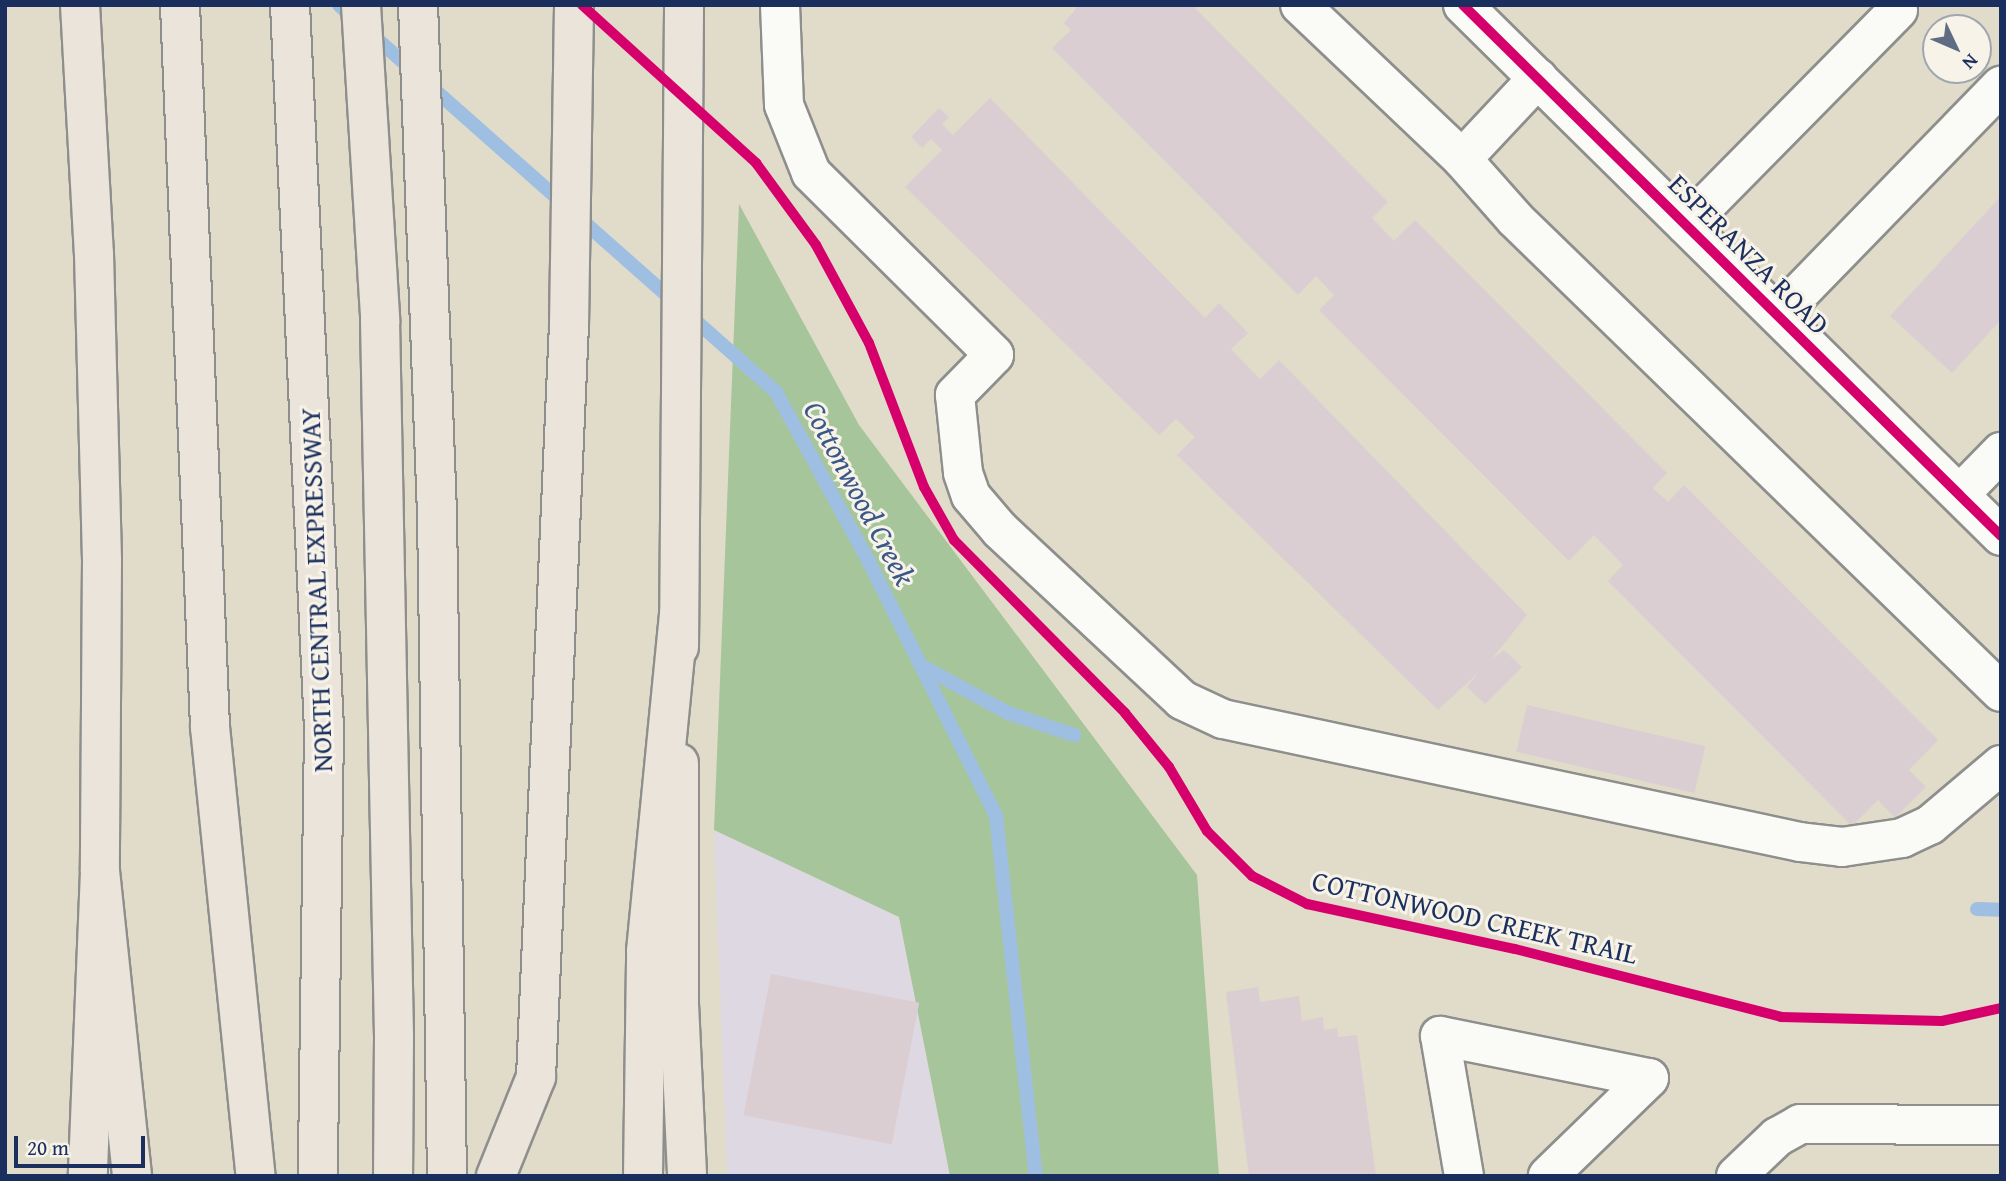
<!DOCTYPE html>
<html>
<head>
<meta charset="utf-8">
<style>
	body { margin:0 }
	#map { position:relative; width:2006px; height:1181px; overflow:hidden; background:#e0dcc9; font-family:"Gentium Book Plus",serif }
	div>[style] { position:absolute }
	.built>* { inset:0; background:#ded8e2 }
	.forest>* { inset:0; background:#a6c59a }
	.stream>* { height:14px; margin:-7px; padding:0 7px; transform-origin:7px; border-radius:7px; background:#9ebfe2 }
	.building>* { inset:0; background:#daced2; transform-origin:0 0 }
	.roads { filter:drop-shadow(2px 0 #8e8f8d) drop-shadow(-2px 0 #8e8f8d) drop-shadow(0 2px #8e8f8d) drop-shadow(0 -2px #8e8f8d) }
	.minor>* { height:38px; margin:-19px; padding:0 19px; transform-origin:19px; border-radius:19px; background:#fafaf7 }
	.major>* { height:38px; margin:-19px; padding:0 19px; transform-origin:19px; border-radius:19px; background:#ebe4da }
	.highway>* { height:38px; margin:-19px; padding:0 19px; transform-origin:19px; border-radius:19px; background:#ebe4da }
	.cycleway>* { height:10px; margin:-5px; padding:0 5px; transform-origin:5px; border-radius:5px; background:#d6006c }
	span { translate:-50% -50%; white-space:nowrap; text-align:center; line-height:1.15; -webkit-text-stroke:6px #f7f3e8; paint-order:stroke }
	.street-label { font-size:28px; color:#1b2f5e }
	.water-label { font-size:30px; color:#3a5789; font-style:italic }
	.frame { position:absolute; inset:0; border:7px solid #1b2f5e; pointer-events:none }
	.north { position:absolute; left:1922px; top:14px; width:70px; height:70px; box-sizing:border-box; background:#f7f3e8; border:2px solid #9fa5b1; border-radius:50%; rotate:134deg; font-size:19px; font-weight:700; line-height:28px; text-align:center; color:#1b2f5e }
	.north::after { content:''; display:block; margin:auto; width:24px; height:32px; background:#606c83; clip-path:polygon(50% 0,100% 100%,50% 72%,0 100%) }
	.scale { position:absolute; left:14px; top:1136px; width:131px; height:32px; box-sizing:border-box; border:4px solid #1b2f5e; border-top:0; padding-left:9px; font-size:21px; line-height:24px; white-space:nowrap; color:#1b2f5e; -webkit-text-stroke:5px #f7f3e8; paint-order:stroke }
</style>
</head>
<body>
<div id="map">
	<div class="built">
		<div style="clip-path:polygon(714px 830px,899px 917px,950px 1176px,727px 1176px)"></div>
	</div>
	<div class="forest">
		<div style="clip-path:polygon(739px 204px,859px 425px,1197px 875px,1219px 1176px,950px 1176px,899px 917px,714px 830px)"></div>
	</div>
	<div class="stream">
		<div style="left:339px;top:5px;width:99px;rotate:41.7deg"></div>
		<div style="left:428px;top:84px;width:465px;rotate:41.5deg"></div>
		<div style="left:776px;top:392px;width:189px;rotate:61.3deg"></div>
		<div style="left:867px;top:558px;width:288px;rotate:63.4deg"></div>
		<div style="left:996px;top:816px;width:362px;rotate:83.7deg"></div>
		<div style="left:920px;top:665px;width:100px;rotate:28.6deg"></div>
		<div style="left:1008px;top:713px;width:70px;rotate:18.4deg"></div>
		<div style="left:1977px;top:909px;width:24px;rotate:2deg"></div>
	</div>
	<div class="building">
		<div style="clip-path:polygon(1079px 5px,1192px 5px,1388px 202px,1372px 218px,1394px 241px,1415px 220px,1667px 473px,1653px 488px,1668px 502px,1684px 485px,1938px 740px,1909px 770px,1926px 787px,1895px 818px,1878px 800px,1852px 826px,1608px 581px,1623px 565px,1594px 535px,1569px 561px,1319px 310px,1334px 295px,1316px 276px,1298px 295px,1052px 48px,1071px 30px,1064px 23px)"></div>
		<div style="clip-path:polygon(990px 98px,1205px 318px,1219px 303px,1248px 333px,1231px 349px,1260px 379px,1279px 360px,1527px 615px,1491px 660px,1504px 650px,1522px 667px,1485px 704px,1467px 687px,1479px 672px,1438px 710px,1177px 455px,1195px 437px,1176px 419px,1159px 435px,905px 187px,942px 150px,931px 139px,922px 148px,911px 137px,939px 108px,949px 117px,942px 124px,953px 135px)"></div>
		<div style="clip-path:polygon(2001px 196px,2001px 320px,1952px 373px,1890px 316px)"></div>
		<div style="left:1527px;top:705px;width:183px;height:48px;rotate:13deg"></div>
		<div style="left:771px;top:974px;width:151px;height:144px;rotate:11deg"></div>
		<div style="clip-path:polygon(1258px 987px,1260px 1002px,1299px 996px,1302px 1021px,1323px 1017px,1324px 1030px,1337px 1028px,1338px 1037px,1357px 1035px,1376px 1176px,1249px 1176px,1226px 992px)"></div>
	</div>
	<div class="roads">
		<div class="minor">
			<div style="left:780px;top:5px;width:100px;rotate:87.7deg"></div>
			<div style="left:784px;top:105px;width:73px;rotate:68.3deg"></div>
			<div style="left:811px;top:173px;width:258px;rotate:44.8deg"></div>
			<div style="left:994px;top:355px;width:56px;rotate:134.3deg"></div>
			<div style="left:955px;top:395px;width:78px;rotate:84.1deg"></div>
			<div style="left:963px;top:473px;width:24px;rotate:71deg"></div>
			<div style="left:971px;top:496px;width:45px;rotate:49.5deg"></div>
			<div style="left:1000px;top:530px;width:249px;rotate:43deg"></div>
			<div style="left:1182px;top:700px;width:45px;rotate:24.9deg"></div>
			<div style="left:1223px;top:719px;width:590px;rotate:12.03deg"></div>
			<div style="left:1800px;top:842px;width:42px;rotate:6.8deg"></div>
			<div style="left:1842px;top:847px;width:61px;rotate:-8.5deg"></div>
			<div style="left:1902px;top:838px;width:31px;rotate:-25deg"></div>
			<div style="left:1930px;top:825px;width:93px;rotate:-40.2deg"></div>
			<div style="left:1300px;top:5px;width:224px;rotate:43.5deg"></div>
			<div style="left:1462px;top:159px;width:111px;rotate:-46.8deg"></div>
			<div style="left:1463px;top:5px;width:756px;rotate:44.62deg"></div>
			<div style="left:1462px;top:159px;width:80px;rotate:48.5deg"></div>
			<div style="left:1515px;top:219px;width:678px;rotate:44.22deg"></div>
			<div style="left:1686px;top:225px;width:302px;rotate:-45.4deg"></div>
			<div style="left:1778px;top:315px;width:320px;rotate:-45.8deg"></div>
			<div style="left:1960px;top:494px;width:59px;rotate:-45.7deg"></div>
			<div style="left:1464px;top:1176px;width:142px;rotate:-99.7deg"></div>
			<div style="left:1440px;top:1036px;width:213px;rotate:11.4deg"></div>
			<div style="left:1649px;top:1078px;width:141px;rotate:135.9deg"></div>
			<div style="left:1736px;top:1176px;width:57px;rotate:-43.6deg"></div>
			<div style="left:1777px;top:1137px;width:26px;rotate:-29deg"></div>
			<div style="left:1800px;top:1124px;width:201px;rotate:0.3deg"></div>
		</div>
		<div class="major">
			<div style="left:80px;top:5px;width:249px;rotate:86.8deg"></div>
			<div style="left:94px;top:254px;width:307px;rotate:88.5deg"></div>
			<div style="left:102px;top:561px;width:310px;rotate:90.4deg"></div>
			<div style="left:100px;top:871px;width:305px;rotate:92.3deg"></div>
			<div style="left:679px;top:647px;width:642px;rotate:-89.55deg"></div>
			<div style="left:679px;top:763px;width:241px;rotate:90deg"></div>
			<div style="left:679px;top:1004px;width:172px;rotate:87.3deg"></div>
		</div>
		<div class="highway">
			<div style="left:180px;top:5px;width:723px;rotate:87.62deg"></div>
			<div style="left:210px;top:727px;width:451px;rotate:84.2deg"></div>
			<div style="left:290px;top:5px;width:725px;rotate:87.31deg"></div>
			<div style="left:324px;top:729px;width:447px;rotate:90.8deg"></div>
			<div style="left:361px;top:5px;width:316px;rotate:86.5deg"></div>
			<div style="left:380px;top:320px;width:717px;rotate:88.88deg"></div>
			<div style="left:394px;top:1037px;width:139px;rotate:90.4deg"></div>
			<div style="left:418px;top:5px;width:508px;rotate:87.86deg"></div>
			<div style="left:437px;top:513px;width:663px;rotate:89.14deg"></div>
			<div style="left:100px;top:871px;width:307px;rotate:84deg"></div>
			<div style="left:496px;top:1176px;width:107px;rotate:-68deg"></div>
			<div style="left:536px;top:1077px;width:753px;rotate:-87.49deg"></div>
			<div style="left:569px;top:325px;width:320px;rotate:-89.1deg"></div>
			<div style="left:643px;top:1176px;width:225px;rotate:-89.2deg"></div>
			<div style="left:646px;top:951px;width:339px;rotate:-84.4deg"></div>
		</div>
	</div>
	<div class="cycleway">
		<div style="left:582px;top:5px;width:235px;rotate:42.2deg"></div>
		<div style="left:756px;top:163px;width:102px;rotate:53.8deg"></div>
		<div style="left:816px;top:245px;width:111px;rotate:61.6deg"></div>
		<div style="left:869px;top:343px;width:154px;rotate:69.1deg"></div>
		<div style="left:924px;top:487px;width:61px;rotate:60.5deg"></div>
		<div style="left:954px;top:540px;width:243px;rotate:45.3deg"></div>
		<div style="left:1125px;top:713px;width:70px;rotate:50.8deg"></div>
		<div style="left:1169px;top:767px;width:74px;rotate:59.3deg"></div>
		<div style="left:1207px;top:831px;width:64px;rotate:45deg"></div>
		<div style="left:1252px;top:876px;width:62px;rotate:27deg"></div>
		<div style="left:1307px;top:904px;width:213px;rotate:12.2deg"></div>
		<div style="left:1515px;top:949px;width:275px;rotate:14.3deg"></div>
		<div style="left:1781px;top:1017px;width:161px;rotate:1.4deg"></div>
		<div style="left:1942px;top:1021px;width:60px;rotate:-12.4deg"></div>
		<div style="left:1463px;top:5px;width:756px;rotate:44.62deg"></div>
	</div>
	<div class="street-label">
		<span style="left:1749px;top:254px;rotate:45deg">ESPERANZA ROAD</span>
		<span style="left:316px;top:590px;rotate:-92deg">NORTH CENTRAL EXPRESSWAY</span>
		<span style="left:1475px;top:917px;rotate:13deg">COTTONWOOD CREEK TRAIL</span>
	</div>
	<div class="water-label">
		<span style="left:860px;top:493px;rotate:62deg">Cottonwood Creek</span>
	</div>
	<div class="frame"></div>
	<div class="north">N</div>
	<div class="scale">20 m</div>
</div>
</body>
</html>
